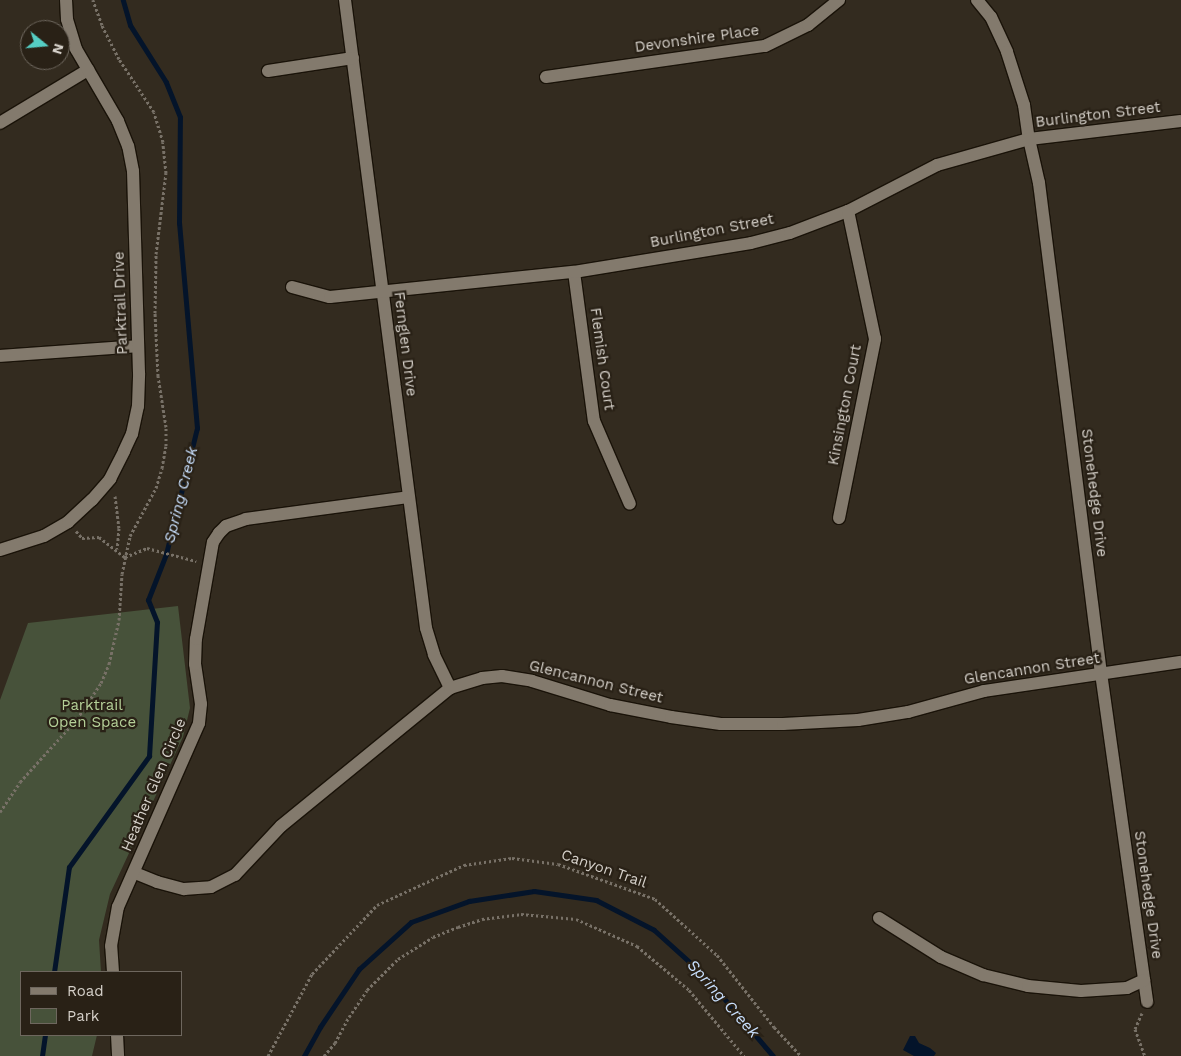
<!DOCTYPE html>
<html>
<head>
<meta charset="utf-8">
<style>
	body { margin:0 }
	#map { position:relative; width:1181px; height:1056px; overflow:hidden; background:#332b1f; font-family:"Work Sans",sans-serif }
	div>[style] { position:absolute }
	.green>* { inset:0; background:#47523a }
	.water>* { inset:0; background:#04142a }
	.stream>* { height:5px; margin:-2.5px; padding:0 2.5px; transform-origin:2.5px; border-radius:2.5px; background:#04142a }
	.path>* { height:3px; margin-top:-1.5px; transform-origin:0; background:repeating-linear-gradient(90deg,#787167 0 2.5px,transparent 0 5px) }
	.roads { filter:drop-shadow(1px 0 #1a1309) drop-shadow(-1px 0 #1a1309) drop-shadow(0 1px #1a1309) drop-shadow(0 -1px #1a1309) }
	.minor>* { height:12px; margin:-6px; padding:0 6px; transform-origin:6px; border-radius:6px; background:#837a6d }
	span { translate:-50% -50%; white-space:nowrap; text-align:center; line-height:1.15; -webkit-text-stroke:4.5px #292116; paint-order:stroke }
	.street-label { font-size:15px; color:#d5d0c9 }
	.park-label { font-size:15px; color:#b5d098 }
	.water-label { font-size:16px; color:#c7defc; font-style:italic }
	.legend { position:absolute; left:20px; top:971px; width:162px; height:65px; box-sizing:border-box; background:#292116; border:1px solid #6e675e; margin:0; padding:6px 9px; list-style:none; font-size:15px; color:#d5d0c9 }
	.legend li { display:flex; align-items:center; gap:10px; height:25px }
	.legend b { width:25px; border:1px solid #6e675e }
	.north { position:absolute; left:20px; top:20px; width:50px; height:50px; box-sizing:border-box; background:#292116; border:1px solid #6e675e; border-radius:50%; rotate:107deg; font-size:14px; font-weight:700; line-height:20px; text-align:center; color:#d5d0c9 }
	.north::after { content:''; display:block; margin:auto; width:18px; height:22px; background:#55cec4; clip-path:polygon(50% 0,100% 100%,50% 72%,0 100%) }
</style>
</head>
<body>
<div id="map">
	<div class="green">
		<div style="clip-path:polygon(178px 606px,190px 708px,183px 737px,110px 894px,99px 940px,101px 972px,21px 972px,21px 1035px,97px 1035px,92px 1056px,0 1056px,0 700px,28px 623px)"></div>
	</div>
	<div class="water">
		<div style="clip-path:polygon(910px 1036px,915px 1036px,919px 1043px,930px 1048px,936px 1053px,934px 1056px,914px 1056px,903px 1050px)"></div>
	</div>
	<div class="stream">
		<div style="left:54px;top:972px;width:106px;rotate:-81.9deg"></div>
		<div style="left:69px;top:867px;width:137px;rotate:-54.2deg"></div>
		<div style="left:149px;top:756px;width:134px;rotate:-86.6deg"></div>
		<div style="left:157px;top:622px;width:24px;rotate:-112deg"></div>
		<div style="left:148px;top:600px;width:49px;rotate:-68.6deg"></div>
		<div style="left:166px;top:554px;width:130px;rotate:-76.2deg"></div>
		<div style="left:197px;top:428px;width:206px;rotate:-95deg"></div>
		<div style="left:179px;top:223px;width:106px;rotate:-89.5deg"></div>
		<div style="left:180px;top:117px;width:38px;rotate:-112deg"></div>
		<div style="left:166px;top:82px;width:67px;rotate:-122.3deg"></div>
		<div style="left:130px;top:25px;width:26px;rotate:-106deg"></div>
		<div style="left:42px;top:1056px;width:21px;rotate:-82deg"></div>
		<div style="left:304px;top:1056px;width:33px;rotate:-61deg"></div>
		<div style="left:320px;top:1027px;width:70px;rotate:-56.1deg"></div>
		<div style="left:359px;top:969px;width:70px;rotate:-42.1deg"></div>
		<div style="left:411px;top:922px;width:62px;rotate:-19.9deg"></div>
		<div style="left:469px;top:901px;width:66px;rotate:-8.7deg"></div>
		<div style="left:534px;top:891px;width:63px;rotate:8.3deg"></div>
		<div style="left:596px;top:900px;width:65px;rotate:27.3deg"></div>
		<div style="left:654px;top:930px;width:67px;rotate:42deg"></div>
		<div style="left:704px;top:975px;width:106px;rotate:49.6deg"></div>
	</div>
	<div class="path">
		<div style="left:115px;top:496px;width:32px;rotate:83deg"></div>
		<div style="left:119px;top:528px;width:21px;rotate:95deg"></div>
		<div style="left:76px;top:531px;width:9px;rotate:49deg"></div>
		<div style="left:82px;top:538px;width:17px;rotate:-3deg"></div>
		<div style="left:99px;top:537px;width:33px;rotate:38deg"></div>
		<div style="left:125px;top:557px;width:24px;rotate:-22deg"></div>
		<div style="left:147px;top:548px;width:51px;rotate:14.9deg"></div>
		<div style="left:0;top:812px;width:36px;rotate:-56deg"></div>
		<div style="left:20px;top:782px;width:85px;rotate:-47.9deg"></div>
		<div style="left:77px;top:719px;width:43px;rotate:-56.3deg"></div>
		<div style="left:101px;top:683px;width:21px;rotate:-67deg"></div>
		<div style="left:109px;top:664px;width:45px;rotate:-77.2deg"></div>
		<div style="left:119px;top:620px;width:46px;rotate:-86.3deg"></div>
		<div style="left:122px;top:574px;width:39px;rotate:-78deg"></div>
		<div style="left:130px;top:536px;width:55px;rotate:-61.6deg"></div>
		<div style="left:156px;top:488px;width:21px;rotate:-73deg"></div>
		<div style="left:162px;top:468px;width:22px;rotate:-80deg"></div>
		<div style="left:166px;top:446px;width:19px;rotate:-90deg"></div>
		<div style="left:166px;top:427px;width:52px;rotate:-98.9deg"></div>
		<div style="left:158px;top:376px;width:63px;rotate:-92.7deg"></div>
		<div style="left:155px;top:313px;width:59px;rotate:-89deg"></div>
		<div style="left:156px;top:254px;width:82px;rotate:-83deg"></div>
		<div style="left:166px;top:173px;width:31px;rotate:-96deg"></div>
		<div style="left:163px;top:142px;width:31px;rotate:-107deg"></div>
		<div style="left:154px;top:112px;width:64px;rotate:-123.4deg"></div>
		<div style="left:119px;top:59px;width:38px;rotate:-117deg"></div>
		<div style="left:102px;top:25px;width:27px;rotate:-110deg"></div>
		<div style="left:1142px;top:1013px;width:17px;rotate:114deg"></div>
		<div style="left:1135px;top:1029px;width:29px;rotate:70deg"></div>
		<div style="left:268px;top:1056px;width:93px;rotate:-61.8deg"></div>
		<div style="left:312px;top:974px;width:95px;rotate:-46.7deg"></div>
		<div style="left:377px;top:905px;width:96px;rotate:-24.7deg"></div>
		<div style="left:464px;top:865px;width:49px;rotate:-8.3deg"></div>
		<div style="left:512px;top:858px;width:46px;rotate:7.4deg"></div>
		<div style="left:558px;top:864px;width:103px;rotate:19.8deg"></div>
		<div style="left:655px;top:899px;width:84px;rotate:42.1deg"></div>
		<div style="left:717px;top:955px;width:92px;rotate:51.6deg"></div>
		<div style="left:774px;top:1027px;width:40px;rotate:47deg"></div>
		<div style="left:324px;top:1056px;width:17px;rotate:-50deg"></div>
		<div style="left:335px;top:1043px;width:30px;rotate:-62deg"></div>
		<div style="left:349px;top:1017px;width:32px;rotate:-56deg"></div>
		<div style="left:367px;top:990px;width:44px;rotate:-45deg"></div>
		<div style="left:398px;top:959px;width:41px;rotate:-32.2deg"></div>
		<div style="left:433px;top:937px;width:27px;rotate:-22deg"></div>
		<div style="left:458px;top:927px;width:25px;rotate:-18deg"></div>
		<div style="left:482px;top:919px;width:39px;rotate:-7deg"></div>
		<div style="left:521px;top:914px;width:55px;rotate:5.2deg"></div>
		<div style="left:576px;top:919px;width:67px;rotate:23.9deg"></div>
		<div style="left:637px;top:946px;width:68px;rotate:40.2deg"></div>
		<div style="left:689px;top:990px;width:86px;rotate:50.2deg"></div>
	</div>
	<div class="roads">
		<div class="minor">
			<div style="left:345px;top:0;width:633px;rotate:82.65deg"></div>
			<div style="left:426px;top:628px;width:28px;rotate:73deg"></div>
			<div style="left:434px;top:655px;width:37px;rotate:64deg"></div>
			<div style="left:977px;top:0;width:22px;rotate:51deg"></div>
			<div style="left:991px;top:17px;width:38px;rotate:65deg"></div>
			<div style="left:1007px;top:52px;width:56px;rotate:72.2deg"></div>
			<div style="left:1024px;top:105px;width:34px;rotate:82deg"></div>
			<div style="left:1029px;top:139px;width:45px;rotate:77.2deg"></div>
			<div style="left:1039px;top:183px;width:494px;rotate:82.8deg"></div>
			<div style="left:1101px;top:673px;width:332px;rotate:82deg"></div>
			<div style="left:268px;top:71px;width:86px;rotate:-8.7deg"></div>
			<div style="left:546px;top:77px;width:221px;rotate:-8.1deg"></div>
			<div style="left:765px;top:46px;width:48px;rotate:-26deg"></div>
			<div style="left:808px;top:25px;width:40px;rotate:-39deg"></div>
			<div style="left:0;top:123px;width:103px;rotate:-31.1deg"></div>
			<div style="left:574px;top:272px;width:150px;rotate:82.4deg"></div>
			<div style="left:594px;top:421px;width:90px;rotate:66.6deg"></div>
			<div style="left:292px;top:287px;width:39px;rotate:15deg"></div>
			<div style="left:330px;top:297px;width:245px;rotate:-5.9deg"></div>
			<div style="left:574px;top:272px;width:179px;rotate:-9.3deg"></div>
			<div style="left:751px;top:243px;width:40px;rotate:-14.4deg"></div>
			<div style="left:790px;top:233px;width:62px;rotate:-20.8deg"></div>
			<div style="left:848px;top:211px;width:100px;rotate:-27.3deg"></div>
			<div style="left:937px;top:165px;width:96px;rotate:-15.8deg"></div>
			<div style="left:1029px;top:139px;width:153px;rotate:-6.8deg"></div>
			<div style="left:0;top:356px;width:138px;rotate:-4.1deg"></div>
			<div style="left:839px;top:518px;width:183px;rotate:-78.6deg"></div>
			<div style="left:875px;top:339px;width:131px;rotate:-101.9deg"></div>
			<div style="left:0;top:550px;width:46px;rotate:-17.7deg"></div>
			<div style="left:44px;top:536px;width:28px;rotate:-30deg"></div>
			<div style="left:68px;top:522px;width:33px;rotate:-43deg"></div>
			<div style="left:92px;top:500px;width:28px;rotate:-49deg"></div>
			<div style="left:110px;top:479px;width:31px;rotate:-63deg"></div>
			<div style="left:124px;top:451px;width:19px;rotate:-65deg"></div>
			<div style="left:132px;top:434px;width:29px;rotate:-78deg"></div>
			<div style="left:138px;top:406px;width:33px;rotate:-88deg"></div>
			<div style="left:139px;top:373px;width:202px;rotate:-91.7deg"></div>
			<div style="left:133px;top:171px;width:25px;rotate:-101deg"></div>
			<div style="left:128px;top:146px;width:27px;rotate:-112deg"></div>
			<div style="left:118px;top:121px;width:83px;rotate:-120.3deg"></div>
			<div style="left:76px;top:49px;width:31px;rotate:-107deg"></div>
			<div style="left:67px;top:19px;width:19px;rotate:-93deg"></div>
			<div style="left:135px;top:873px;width:24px;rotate:22deg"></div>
			<div style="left:157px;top:882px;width:28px;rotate:15deg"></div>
			<div style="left:184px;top:889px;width:27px;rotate:-4deg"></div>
			<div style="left:211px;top:887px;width:27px;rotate:-27deg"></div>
			<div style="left:235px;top:875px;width:67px;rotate:-46.8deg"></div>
			<div style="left:281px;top:826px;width:218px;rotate:-39.2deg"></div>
			<div style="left:450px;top:688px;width:34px;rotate:-17deg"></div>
			<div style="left:482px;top:678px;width:20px;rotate:-6deg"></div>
			<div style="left:502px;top:676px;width:30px;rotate:9deg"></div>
			<div style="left:532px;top:681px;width:82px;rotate:17.1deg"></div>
			<div style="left:610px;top:705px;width:62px;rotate:11.1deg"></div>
			<div style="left:671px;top:717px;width:50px;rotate:8deg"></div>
			<div style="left:721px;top:724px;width:62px"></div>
			<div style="left:783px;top:724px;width:75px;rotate:-3.1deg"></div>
			<div style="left:858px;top:720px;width:51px;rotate:-9.1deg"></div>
			<div style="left:908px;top:712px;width:79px;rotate:-15.4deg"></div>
			<div style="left:984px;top:691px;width:199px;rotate:-8.4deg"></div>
			<div style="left:879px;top:918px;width:73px;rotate:32.2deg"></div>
			<div style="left:941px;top:957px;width:46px;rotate:23.2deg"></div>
			<div style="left:983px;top:975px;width:46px;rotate:13.7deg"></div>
			<div style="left:1028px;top:986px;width:53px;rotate:5.4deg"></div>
			<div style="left:1081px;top:991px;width:46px;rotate:-3.7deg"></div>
			<div style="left:1127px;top:988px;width:19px;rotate:-25deg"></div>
			<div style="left:113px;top:972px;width:26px;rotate:-94deg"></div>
			<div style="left:111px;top:946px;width:40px;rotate:-80deg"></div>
			<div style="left:118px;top:907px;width:201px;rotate:-66.2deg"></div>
			<div style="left:199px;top:723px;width:19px;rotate:-84deg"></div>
			<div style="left:201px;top:704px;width:40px;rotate:-98.5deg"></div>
			<div style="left:195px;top:664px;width:25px;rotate:-88deg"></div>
			<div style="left:196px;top:639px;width:98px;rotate:-80.1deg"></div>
			<div style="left:213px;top:542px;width:11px;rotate:-56deg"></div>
			<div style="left:219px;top:533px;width:10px;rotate:-45deg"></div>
			<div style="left:226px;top:526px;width:21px;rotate:-19deg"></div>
			<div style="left:246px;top:519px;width:163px;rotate:-7.7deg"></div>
			<div style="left:117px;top:1035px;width:21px;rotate:87deg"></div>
		</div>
	</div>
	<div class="street-label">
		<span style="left:697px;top:39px;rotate:-8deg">Devonshire Place</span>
		<span style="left:1098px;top:115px;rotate:-7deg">Burlington Street</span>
		<span style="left:712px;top:231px;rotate:-11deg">Burlington Street</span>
		<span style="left:121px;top:303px;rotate:-92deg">Parktrail Drive</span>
		<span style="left:405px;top:344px;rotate:83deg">Fernglen Drive</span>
		<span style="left:602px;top:359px;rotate:82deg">Flemish Court</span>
		<span style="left:845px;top:405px;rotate:-79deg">Kinsington Court</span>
		<span style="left:1094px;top:493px;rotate:83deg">Stonehedge Drive</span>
		<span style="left:1032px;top:669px;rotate:-9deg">Glencannon Street</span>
		<span style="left:596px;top:682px;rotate:14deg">Glencannon Street</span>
		<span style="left:154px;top:785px;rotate:-67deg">Heather Glen Circle</span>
		<span style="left:604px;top:869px;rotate:19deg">Canyon Trail</span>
		<span style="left:1148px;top:895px;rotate:82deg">Stonehedge Drive</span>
	</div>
	<div class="park-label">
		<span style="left:92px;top:714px">Parktrail<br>Open Space</span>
	</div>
	<div class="water-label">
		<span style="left:181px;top:495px;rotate:-76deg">Spring Creek</span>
		<span style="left:723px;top:999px;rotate:48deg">Spring Creek</span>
	</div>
	<ul class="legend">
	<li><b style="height:6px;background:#837a6d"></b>Road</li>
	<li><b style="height:14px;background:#47523a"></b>Park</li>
	</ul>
	<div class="north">N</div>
</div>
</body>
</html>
